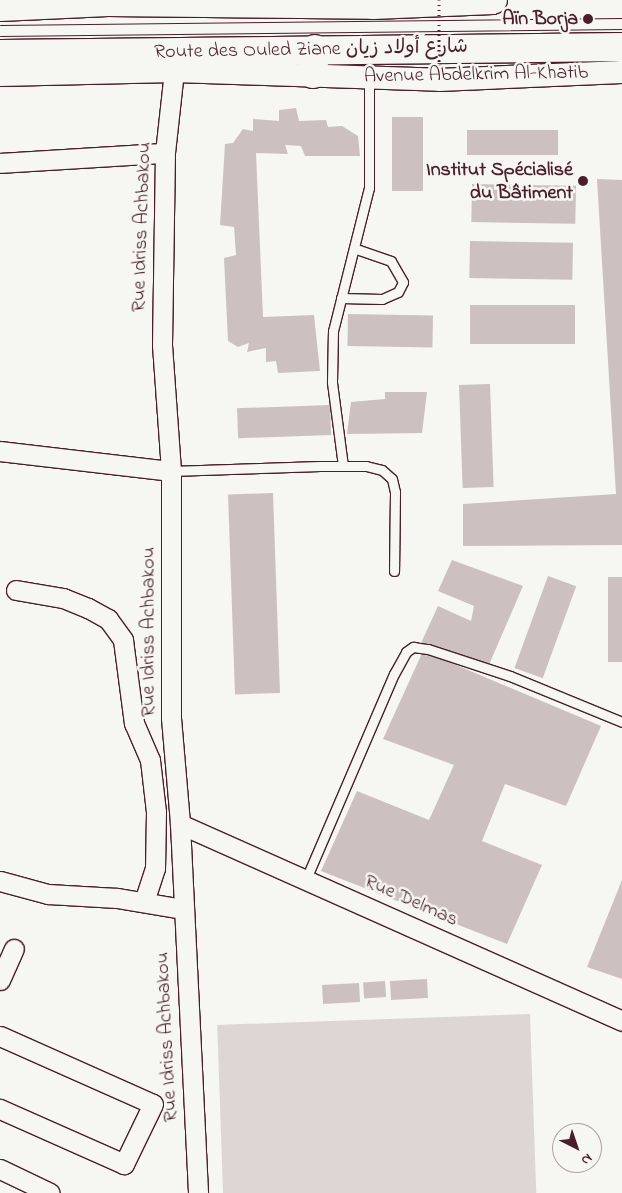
<!DOCTYPE html>
<html>
<head>
<meta charset="utf-8">
<style>
	body { margin:0 }
	#map { position:relative; width:622px; height:1193px; overflow:hidden; background:#f6f6f2; font-family:"Indie Flower","Playpen Sans Arabic",sans-serif }
	div>[style] { position:absolute }
	.green>* { inset:0; background:#ddd6d5; transform-origin:0 0 }
	.building>* { inset:0; background:#ccc1c0; transform-origin:0 0 }
	.roads { filter:drop-shadow(1px 0 #4a1f2b) drop-shadow(-1px 0 #4a1f2b) drop-shadow(0 1px #4a1f2b) drop-shadow(0 -1px #4a1f2b) }
	.service>* { height:9px; margin:-4.5px; padding:0 4.5px; transform-origin:4.5px; border-radius:4.5px; background:#f6f6f2 }
	.minor>* { height:19px; margin:-9.5px; padding:0 9.5px; transform-origin:9.5px; border-radius:9.5px; background:#f6f6f2 }
	.tertiary>* { height:22px; margin:-11px; padding:0 11px; transform-origin:11px; border-radius:11px; background:#f6f6f2 }
	.trunk>* { height:28px; margin:-14px; padding:0 14px; transform-origin:14px; border-radius:14px; background:#f6f6f2 }
	.tram>* { height:1px; margin:-0.5px; padding:0 0.5px; transform-origin:0.5px; border-radius:0.5px; background:#4a1f2b }
	.path-bridge>* { height:3px; margin-top:-1.5px; transform-origin:0; background:repeating-linear-gradient(90deg,#4a1f2b 0 1px,transparent 0 5px) }
	.dots>* { width:14px; height:14px; translate:-50% -50%; box-sizing:border-box; border:2px solid #f6f6f2; border-radius:50% }
	span { translate:-50% -50%; white-space:nowrap; text-align:center; line-height:1.15; -webkit-text-stroke:5px #f6f6f2; paint-order:stroke }
	.poi-label { font-size:20px; color:#4a1f2b; font-weight:700 }
	.right { translate:-100% -50%; text-align:right }
	.street-label { font-size:20px; color:#4a1f2b }
	.north { position:absolute; left:552px; top:1123px; width:50px; height:50px; box-sizing:border-box; background:#f6f6f2; border:1px solid #b1a0a2; border-radius:50%; rotate:139deg; font-size:14px; font-weight:700; line-height:20px; text-align:center; color:#4a1f2b }
	.north::after { content:''; display:block; margin:auto; width:18px; height:22px; background:#4a1f2b; clip-path:polygon(50% 0,100% 100%,50% 72%,0 100%) }
</style>
</head>
<body>
<div id="map">
	<div class="green">
		<div style="left:530px;top:1014px;width:179px;height:313px;rotate:88deg"></div>
	</div>
	<div class="building">
		<div style="clip-path:polygon(296px 108px,299px 121px,326px 120px,328px 127px,342px 126px,358px 136px,360px 156px,305px 156px,301px 146px,285px 145px,288px 154px,256px 153px,263px 317px,314px 315px,320px 371px,278px 373px,276px 361px,266px 362px,266px 348px,247px 352px,249px 343px,238px 347px,228px 341px,224px 258px,236px 255px,234px 227px,220px 225px,225px 144px,233px 143px,243px 129px,253px 131px,253px 119px,279px 121px,279px 110px)"></div>
		<div style="left:392px;top:117px;width:31px;height:74px"></div>
		<div style="left:467px;top:130px;width:91px;height:25px"></div>
		<div style="clip-path:polygon(597px 179px,622px 180px,622px 545px,463px 546px,463px 504px,616px 494px)"></div>
		<div style="left:472px;top:184px;width:104px;height:38px;rotate:1deg"></div>
		<div style="left:470px;top:241px;width:103px;height:37px;rotate:1deg"></div>
		<div style="left:470px;top:305px;width:105px;height:39px"></div>
		<div style="left:348px;top:314px;width:85px;height:32px;rotate:1deg"></div>
		<div style="left:490px;top:384px;width:103px;height:31px;rotate:88deg"></div>
		<div style="clip-path:polygon(385px 392px,427px 392px,422px 433px,347px 434px,351px 402px,385px 399px)"></div>
		<div style="left:330px;top:405px;width:30px;height:93px;rotate:88deg"></div>
		<div style="left:273px;top:493px;width:200px;height:45px;rotate:88deg"></div>
		<div style="clip-path:polygon(452px 560px,523px 586px,488px 667px,421px 643px,438px 606px,471px 621px,474px 606px,438px 591px)"></div>
		<div style="left:548px;top:576px;width:30px;height:98px;rotate:20deg"></div>
		<div style="left:608px;top:577px;width:14px;height:85px"></div>
		<div style="clip-path:polygon(423px 651px,601px 726px,566px 806px,505px 784px,482px 841px,542px 865px,507px 944px,321px 871px,357px 791px,429px 820px,454px 765px,383px 739px)"></div>
		<div style="clip-path:polygon(622px 880px,622px 979px,587px 967px)"></div>
		<div style="left:427px;top:979px;width:19px;height:37px;rotate:87deg"></div>
		<div style="left:385px;top:981px;width:16px;height:22px;rotate:86deg"></div>
		<div style="left:359px;top:983px;width:19px;height:37px;rotate:87deg"></div>
	</div>
	<div class="roads">
		<div class="service">
			<div style="left:341px;top:298px;width:41px;rotate:1.4deg"></div>
			<div style="left:382px;top:299px;width:17px;rotate:-24deg"></div>
			<div style="left:398px;top:292px;width:11px;rotate:-63deg"></div>
			<div style="left:403px;top:282px;width:24px;rotate:-120deg"></div>
			<div style="left:391px;top:261px;width:39px;rotate:-161deg"></div>
			<div style="left:343px;top:466px;width:85px;rotate:-97.5deg"></div>
			<div style="left:332px;top:382px;width:51px;rotate:-88.9deg"></div>
			<div style="left:333px;top:331px;width:147px;rotate:-75.9deg"></div>
			<div style="left:369px;top:188px;width:109px;rotate:-90deg"></div>
			<div style="left:171px;top:471px;width:149px;rotate:-1.9deg"></div>
			<div style="left:320px;top:466px;width:46px"></div>
			<div style="left:366px;top:466px;width:16px;rotate:14deg"></div>
			<div style="left:382px;top:470px;width:13px;rotate:42deg"></div>
			<div style="left:392px;top:479px;width:13px;rotate:77deg"></div>
			<div style="left:395px;top:492px;width:79px;rotate:90.7deg"></div>
			<div style="left:306px;top:879px;width:223px;rotate:-66.8deg"></div>
			<div style="left:394px;top:674px;width:25px;rotate:-61deg"></div>
			<div style="left:406px;top:652px;width:9px;rotate:-36deg"></div>
			<div style="left:413px;top:647px;width:15px;rotate:8deg"></div>
			<div style="left:428px;top:649px;width:86px;rotate:18.2deg"></div>
			<div style="left:510px;top:676px;width:121px;rotate:22.3deg"></div>
		</div>
		<div class="minor">
			<div style="left:174px;top:71px;width:82px;rotate:96.3deg"></div>
			<div style="left:165px;top:153px;width:192px;rotate:90.9deg"></div>
			<div style="left:162px;top:345px;width:126px;rotate:85.9deg"></div>
			<div style="left:171px;top:471px;width:247px;rotate:90deg"></div>
			<div style="left:171px;top:718px;width:106px;rotate:85.1deg"></div>
			<div style="left:180px;top:824px;width:369px;rotate:87.2deg"></div>
			<div style="left:0;top:163px;width:165px;rotate:-3.5deg"></div>
			<div style="left:0;top:451px;width:172px;rotate:6.7deg"></div>
			<div style="left:16px;top:590px;width:48px;rotate:9.7deg"></div>
			<div style="left:63px;top:598px;width:27px;rotate:22deg"></div>
			<div style="left:88px;top:608px;width:23px;rotate:29deg"></div>
			<div style="left:108px;top:619px;width:26px;rotate:54deg"></div>
			<div style="left:123px;top:640px;width:84px;rotate:82.5deg"></div>
			<div style="left:134px;top:723px;width:40px;rotate:66.6deg"></div>
			<div style="left:150px;top:760px;width:52px;rotate:83.4deg"></div>
			<div style="left:156px;top:812px;width:56px;rotate:91deg"></div>
			<div style="left:155px;top:868px;width:35px;rotate:108deg"></div>
			<div style="left:180px;top:824px;width:484px;rotate:24deg"></div>
			<div style="left:0;top:881px;width:50px;rotate:15.2deg"></div>
			<div style="left:48px;top:894px;width:69px;rotate:3.3deg"></div>
			<div style="left:117px;top:898px;width:67px;rotate:9.5deg"></div>
			<div style="left:0;top:980px;width:34px;rotate:-66deg"></div>
			<div style="left:0;top:1036px;width:167px;rotate:24deg"></div>
			<div style="left:153px;top:1104px;width:67px;rotate:115.8deg"></div>
			<div style="left:124px;top:1164px;width:136px;rotate:-156.1deg"></div>
			<div style="left:0;top:1169px;width:55px;rotate:25.6deg"></div>
		</div>
		<div class="tertiary">
			<div style="left:0;top:75px;width:174px;rotate:-1.3deg"></div>
			<div style="left:174px;top:71px;width:265px;rotate:1.9deg"></div>
			<div style="left:439px;top:80px;width:183px;rotate:-2.5deg"></div>
		</div>
		<div class="trunk">
			<div style="left:0;top:7px;width:108px;rotate:-2.7deg"></div>
			<div style="left:108px;top:2px;width:265px;rotate:0.6deg"></div>
			<div style="left:373px;top:5px;width:120px;rotate:-2.4deg"></div>
			<div style="left:0;top:54px;width:622px;rotate:-0.64deg"></div>
			<div style="left:313px;top:74px;width:25px;rotate:-85deg"></div>
		</div>
	</div>
	<div class="tram">
		<div style="left:0;top:25px;width:622px;rotate:-0.64deg"></div>
		<div style="left:0;top:36px;width:622px;rotate:-0.64deg"></div>
	</div>
	<div class="path-bridge">
		<div style="left:439px;top:0;width:80px;rotate:90deg"></div>
	</div>
	<div class="dots">
		<div style="left:588px;top:19px;background:#4a1f2b"></div>
		<div style="left:583px;top:181px;background:#4a1f2b"></div>
	</div>
	<div class="poi-label">
		<span class="right" style="left:578px;top:19px">Aïn Borja</span>
		<span class="right" style="left:573px;top:182px">Institut Spécialisé<br>du Bâtiment</span>
	</div>
	<div class="street-label">
		<span style="left:311px;top:50px;rotate:-1deg">Route des Ouled Ziane شارع أولاد زيان</span>
		<span style="left:476px;top:75px;rotate:-1deg">Avenue Abdelkrim Al-Khatib</span>
		<span style="left:142px;top:227px;rotate:-88deg">Rue Idriss Achbakou</span>
		<span style="left:149px;top:632px;rotate:-90deg">Rue Idriss Achbakou</span>
		<span style="left:411px;top:901px;rotate:24deg">Rue Delmas</span>
		<span style="left:167px;top:1037px;rotate:-93deg">Rue Idriss Achbakou</span>
	</div>
	<div class="north">N</div>
</div>
</body>
</html>
